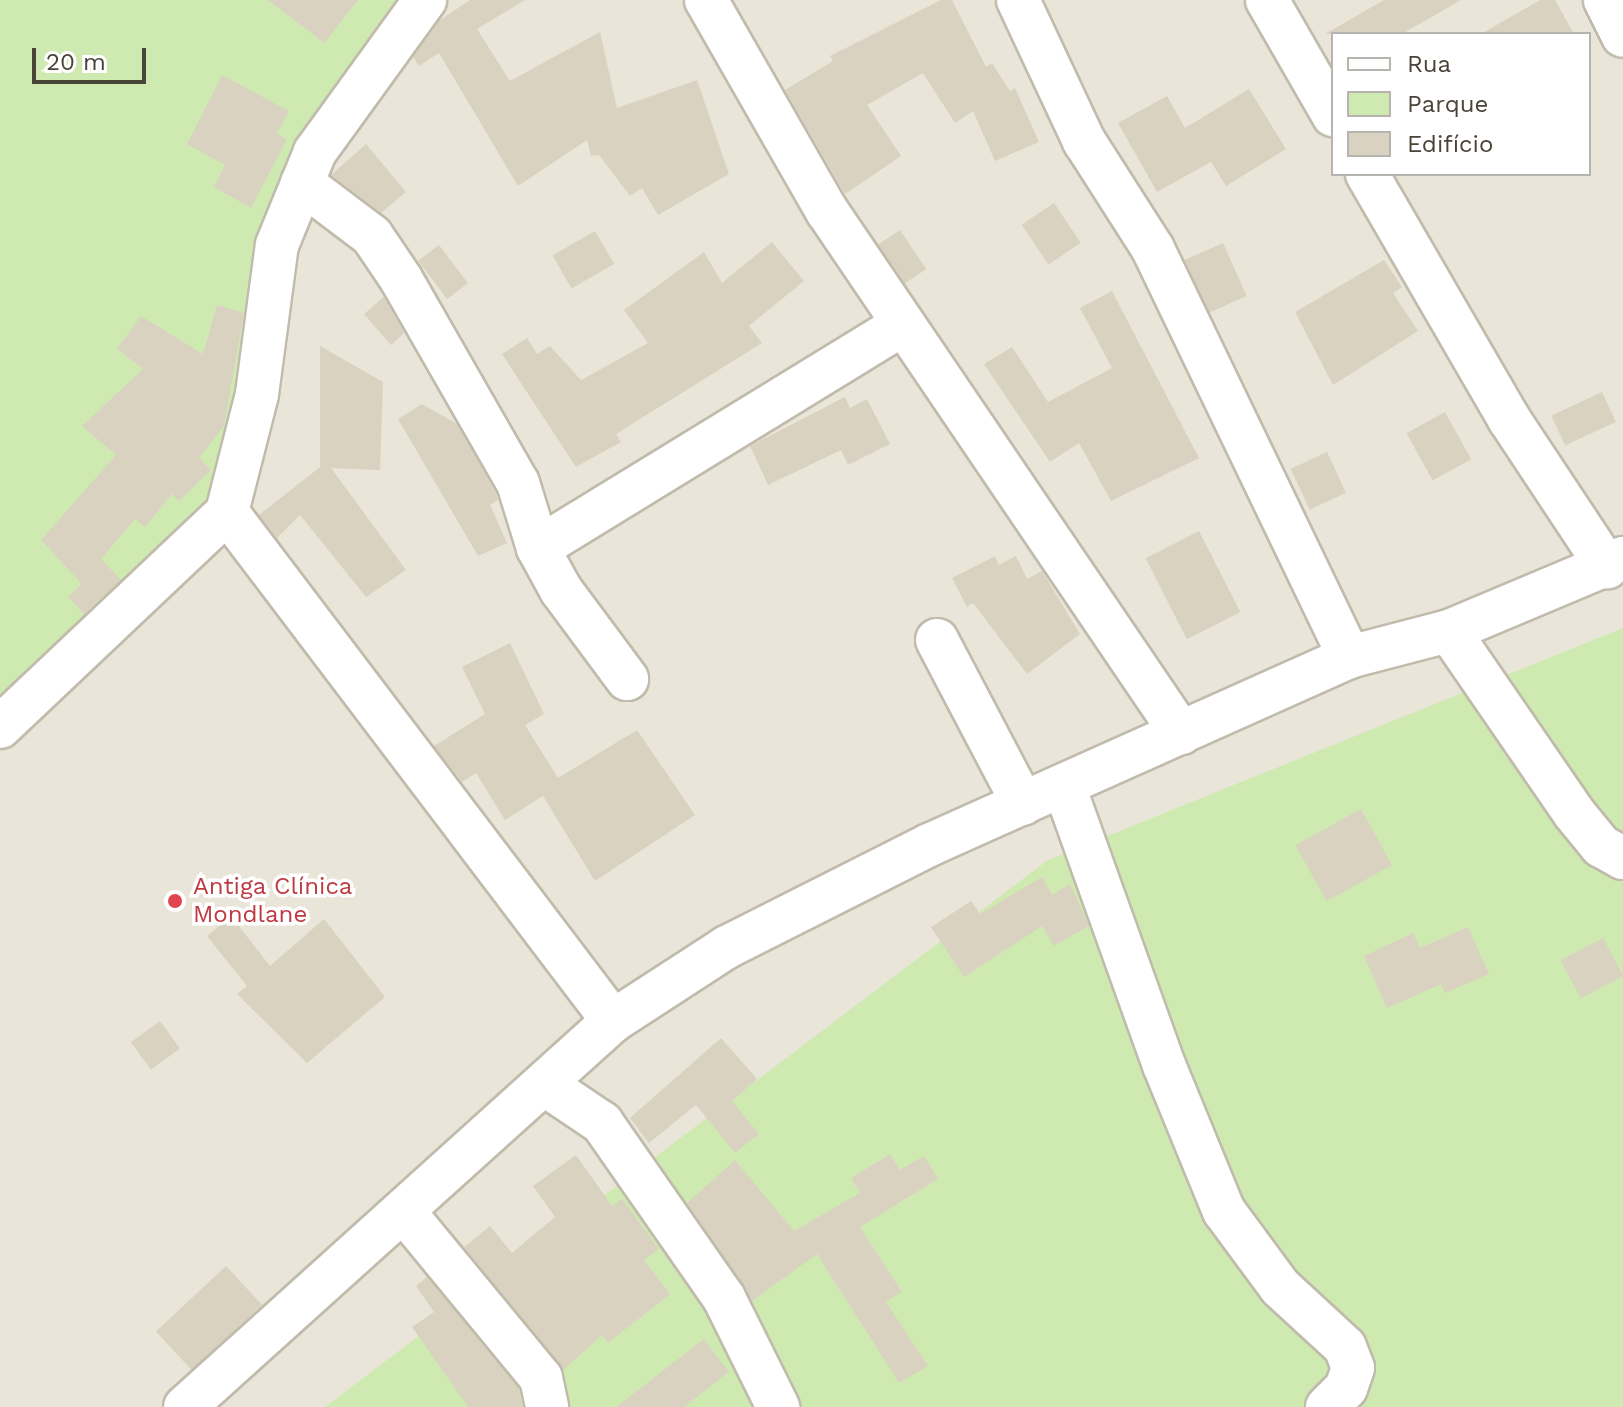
<!DOCTYPE html>
<html>
<head>
<meta charset="utf-8">
<style>
	body { margin:0 }
	#map { position:relative; width:1623px; height:1407px; overflow:hidden; background:#f5f2ea; font-family:"Work Sans",sans-serif }
	div>[style] { position:absolute }
	.residential>* { inset:0; background:#e9e5d8 }
	.green>* { inset:0; background:#ceeab1 }
	.building>* { inset:0; background:#dad2c1; transform-origin:0 0 }
	.roads { filter:drop-shadow(2px 0 #c1bbac) drop-shadow(-2px 0 #c1bbac) drop-shadow(0 2px #c1bbac) drop-shadow(0 -2px #c1bbac) }
	.minor>* { height:42px; margin:-21px; padding:0 21px; transform-origin:21px; border-radius:21px; background:#fff }
	.dots>* { width:22px; height:22px; translate:-50% -50%; box-sizing:border-box; border:4px solid #fff; border-radius:50% }
	span { translate:-50% -50%; white-space:nowrap; text-align:center; line-height:1.15; -webkit-text-stroke:7px #fff; paint-order:stroke }
	.health-label { font-size:24px; color:#be3a42 }
	.left { translate:0 -50%; text-align:left }
	.legend { position:absolute; left:1331px; top:32px; width:260px; height:144px; box-sizing:border-box; background:#fff; border:2px solid #b7b4af; margin:0; padding:10px 14px; list-style:none; font-size:24px; color:#4a4337 }
	.legend li { display:flex; align-items:center; gap:16px; height:40px }
	.legend b { width:40px; border:2px solid #b7b4af }
	.scale { position:absolute; left:32px; top:48px; width:114px; height:36px; box-sizing:border-box; border:4px solid #4a4337; border-top:0; padding-left:10px; font-size:24px; line-height:28px; white-space:nowrap; color:#4a4337; -webkit-text-stroke:6px #fff; paint-order:stroke }
</style>
</head>
<body>
<div id="map">
	<div class="residential">
		<div style="clip-path:polygon(evenodd,0 0,1623px 0,1623px 1407px,0 1407px,0 0,1333px 34px,1589px 34px,1589px 174px,1333px 174px,1333px 34px)"></div>
	</div>
	<div class="green">
		<div style="clip-path:polygon(0 0,415px 0,319px 112px,253px 250px,259px 314px,214px 512px,0 702px)"></div>
		<div style="clip-path:polygon(1623px 628px,1623px 1407px,325px 1407px,1048px 860px)"></div>
	</div>
	<div class="building">
		<div style="clip-path:polygon(268px 0,358px 0,324px 43px)"></div>
		<div style="clip-path:polygon(470px 0,525px 0,477px 29px,510px 81px,600px 32px,617px 108px,697px 80px,729px 174px,658px 215px,642px 188px,630px 196px,599px 155px,591px 156px,587px 140px,518px 186px,439px 53px,419px 66px,413px 57px,440px 20px)"></div>
		<div style="clip-path:polygon(941px 0,952px 0,986px 67px,992px 63px,1010px 91px,1015px 88px,1039px 142px,995px 161px,973px 111px,955px 123px,923px 73px,867px 105px,901px 156px,845px 194px,785px 90px,833px 61px,830px 56px)"></div>
		<div style="clip-path:polygon(1384px 0,1461px 0,1402px 34px,1325px 34px)"></div>
		<div style="clip-path:polygon(1540px 0,1555px 0,1574px 34px,1481px 34px)"></div>
		<div style="clip-path:polygon(222px 75px,289px 111px,277px 134px,287px 139px,251px 208px,214px 187px,225px 165px,187px 144px)"></div>
		<div style="clip-path:polygon(1249px 89px,1286px 149px,1226px 186px,1211px 162px,1157px 192px,1118px 123px,1167px 96px,1185px 128px)"></div>
		<div style="clip-path:polygon(366px 144px,406px 192px,381px 213px,331px 175px)"></div>
		<div style="left:1054px;top:203px;width:48px;height:39px;rotate:56deg"></div>
		<div style="left:900px;top:230px;width:47px;height:26px;rotate:56deg"></div>
		<div style="left:595px;top:231px;width:38px;height:49px;rotate:60deg"></div>
		<div style="clip-path:polygon(772px 242px,804px 281px,749px 326px,762px 343px,616px 434px,621px 442px,576px 467px,502px 354px,527px 338px,537px 354px,550px 346px,581px 380px,648px 343px,624px 310px,704px 252px,722px 283px)"></div>
		<div style="left:1223px;top:243px;width:58px;height:42px;rotate:66deg"></div>
		<div style="left:439px;top:245px;width:48px;height:26px;rotate:53deg"></div>
		<div style="clip-path:polygon(1384px 260px,1402px 287px,1393px 293px,1418px 331px,1333px 385px,1295px 312px)"></div>
		<div style="clip-path:polygon(1112px 291px,1199px 458px,1111px 501px,1079px 443px,1050px 462px,984px 364px,1012px 347px,1048px 402px,1112px 368px,1080px 308px)"></div>
		<div style="clip-path:polygon(384px 297px,404px 333px,391px 345px,364px 314px)"></div>
		<div style="clip-path:polygon(217px 305px,244px 313px,224px 426px,199px 458px,211px 470px,179px 501px,172px 494px,145px 527px,135px 519px,101px 559px,121px 580px,84px 614px,68px 597px,82px 584px,41px 540px,116px 455px,82px 426px,143px 369px,117px 349px,141px 316px,203px 354px)"></div>
		<div style="clip-path:polygon(320px 346px,383px 382px,380px 470px,331px 468px,406px 570px,366px 597px,300px 515px,277px 538px,259px 515px,320px 467px)"></div>
		<div style="left:1602px;top:392px;width:33px;height:56px;rotate:65deg"></div>
		<div style="clip-path:polygon(845px 397px,850px 408px,867px 399px,890px 444px,848px 465px,841px 450px,768px 485px,750px 446px)"></div>
		<div style="clip-path:polygon(422px 404px,457px 424px,496px 493px,498px 500px,490px 505px,507px 543px,478px 556px,398px 419px)"></div>
		<div style="left:1445px;top:412px;width:54px;height:44px;rotate:61deg"></div>
		<div style="left:1327px;top:452px;width:45px;height:40px;rotate:65deg"></div>
		<div style="left:1199px;top:531px;width:91px;height:60px;rotate:63deg"></div>
		<div style="clip-path:polygon(995px 556px,999px 565px,1016px 556px,1027px 579px,1042px 571px,1080px 634px,1027px 674px,973px 603px,967px 607px,952px 578px)"></div>
		<div style="clip-path:polygon(510px 643px,544px 714px,525px 725px,558px 778px,637px 730px,695px 815px,595px 881px,543px 796px,505px 820px,476px 773px,462px 782px,434px 746px,485px 714px,462px 667px)"></div>
		<div style="left:1361px;top:809px;width:64px;height:75px;rotate:61deg"></div>
		<div style="clip-path:polygon(1042px 877px,1052px 895px,1070px 884px,1089px 926px,1054px 946px,1042px 926px,964px 977px,931px 927px,971px 901px,980px 914px)"></div>
		<div style="clip-path:polygon(231px 916px,270px 966px,324px 919px,385px 997px,307px 1063px,237px 994px,247px 986px,207px 936px)"></div>
		<div style="clip-path:polygon(1468px 927px,1489px 974px,1445px 993px,1441px 984px,1387px 1008px,1364px 956px,1413px 933px,1420px 948px)"></div>
		<div style="left:1603px;top:938px;width:43px;height:48px;rotate:62deg"></div>
		<div style="left:160px;top:1021px;width:34px;height:36px;rotate:54deg"></div>
		<div style="clip-path:polygon(721px 1038px,757px 1079px,732px 1101px,759px 1134px,735px 1153px,696px 1105px,649px 1143px,630px 1118px)"></div>
		<div style="clip-path:polygon(890px 1154px,900px 1170px,924px 1156px,938px 1179px,860px 1227px,902px 1292px,886px 1302px,928px 1366px,899px 1383px,817px 1254px,752px 1301px,687px 1203px,735px 1160px,794px 1231px,860px 1193px,851px 1178px)"></div>
		<div style="clip-path:polygon(576px 1155px,612px 1206px,622px 1199px,659px 1249px,644px 1260px,670px 1294px,608px 1343px,602px 1335px,563px 1370px,464px 1247px,490px 1226px,512px 1253px,555px 1217px,533px 1186px)"></div>
		<div style="left:226px;top:1266px;width:53px;height:96px;rotate:47deg"></div>
		<div style="clip-path:polygon(427px 1277px,519px 1389px,522px 1407px,468px 1407px,412px 1327px,434px 1312px,416px 1286px)"></div>
		<div style="clip-path:polygon(704px 1339px,729px 1372px,684px 1407px,616px 1407px)"></div>
	</div>
	<div class="roads">
		<div class="minor">
			<div style="left:706px;top:0;width:243px;rotate:60.2deg"></div>
			<div style="left:827px;top:211px;width:631px;rotate:55.86deg"></div>
			<div style="left:1018px;top:0;width:156px;rotate:64.9deg"></div>
			<div style="left:1084px;top:141px;width:128px;rotate:57.4deg"></div>
			<div style="left:1153px;top:249px;width:453px;rotate:64.3deg"></div>
			<div style="left:1267px;top:0;width:133px;rotate:60.1deg"></div>
			<div style="left:1605px;top:0;width:40px;rotate:63.4deg"></div>
			<div style="left:1367px;top:174px;width:283px;rotate:59.9deg"></div>
			<div style="left:1509px;top:419px;width:178px;rotate:56.5deg"></div>
			<div style="left:302px;top:183px;width:88px;rotate:37.1deg"></div>
			<div style="left:372px;top:236px;width:52px;rotate:56deg"></div>
			<div style="left:401px;top:279px;width:235px;rotate:60.2deg"></div>
			<div style="left:518px;top:483px;width:68px;rotate:72.9deg"></div>
			<div style="left:538px;top:548px;width:48px;rotate:61.3deg"></div>
			<div style="left:561px;top:590px;width:111px;rotate:53.4deg"></div>
			<div style="left:227px;top:512px;width:639px;rotate:52.83deg"></div>
			<div style="left:538px;top:548px;width:428px;rotate:-31.5deg"></div>
			<div style="left:1449px;top:631px;width:221px;rotate:55.5deg"></div>
			<div style="left:1574px;top:813px;width:43px;rotate:50.7deg"></div>
			<div style="left:1601px;top:846px;width:25px;rotate:29deg"></div>
			<div style="left:937px;top:640px;width:185px;rotate:62.3deg"></div>
			<div style="left:0;top:727px;width:313px;rotate:-43.4deg"></div>
			<div style="left:227px;top:512px;width:122px;rotate:-75.7deg"></div>
			<div style="left:257px;top:394px;width:150px;rotate:-82.4deg"></div>
			<div style="left:277px;top:245px;width:100px;rotate:-67.8deg"></div>
			<div style="left:315px;top:152px;width:188px;rotate:-54.1deg"></div>
			<div style="left:1064px;top:786px;width:296px;rotate:70.3deg"></div>
			<div style="left:1164px;top:1065px;width:158px;rotate:67.7deg"></div>
			<div style="left:1224px;top:1211px;width:94px;rotate:53.6deg"></div>
			<div style="left:1280px;top:1287px;width:88px;rotate:42.7deg"></div>
			<div style="left:1345px;top:1347px;width:22px;rotate:69deg"></div>
			<div style="left:1353px;top:1368px;width:21px;rotate:109deg"></div>
			<div style="left:1346px;top:1388px;width:27px;rotate:135deg"></div>
			<div style="left:544px;top:1084px;width:70px;rotate:33.9deg"></div>
			<div style="left:602px;top:1123px;width:213px;rotate:55.1deg"></div>
			<div style="left:724px;top:1298px;width:122px;rotate:63.6deg"></div>
			<div style="left:405px;top:1213px;width:214px;rotate:50.5deg"></div>
			<div style="left:541px;top:1378px;width:30px;rotate:78deg"></div>
			<div style="left:185px;top:1407px;width:576px;rotate:-42.05deg"></div>
			<div style="left:613px;top:1021px;width:136px;rotate:-33deg"></div>
			<div style="left:727px;top:947px;width:226px;rotate:-26.8deg"></div>
			<div style="left:929px;top:845px;width:460px;rotate:-24.1deg"></div>
			<div style="left:1349px;top:657px;width:103px;rotate:-14.6deg"></div>
			<div style="left:1449px;top:631px;width:189px;rotate:-22.8deg"></div>
		</div>
	</div>
	<div class="dots">
		<div style="left:175px;top:901px;background:#e0444e"></div>
	</div>
	<div class="health-label">
		<span class="left" style="left:193px;top:901px">Antiga Clínica<br>Mondlane</span>
	</div>
	<ul class="legend">
	<li><b style="height:10px;background:#fff"></b>Rua</li>
	<li><b style="height:22px;background:#ceeab1"></b>Parque</li>
	<li><b style="height:22px;background:#dad2c1"></b>Edifício</li>
	</ul>
	<div class="scale">20 m</div>
</div>
</body>
</html>
